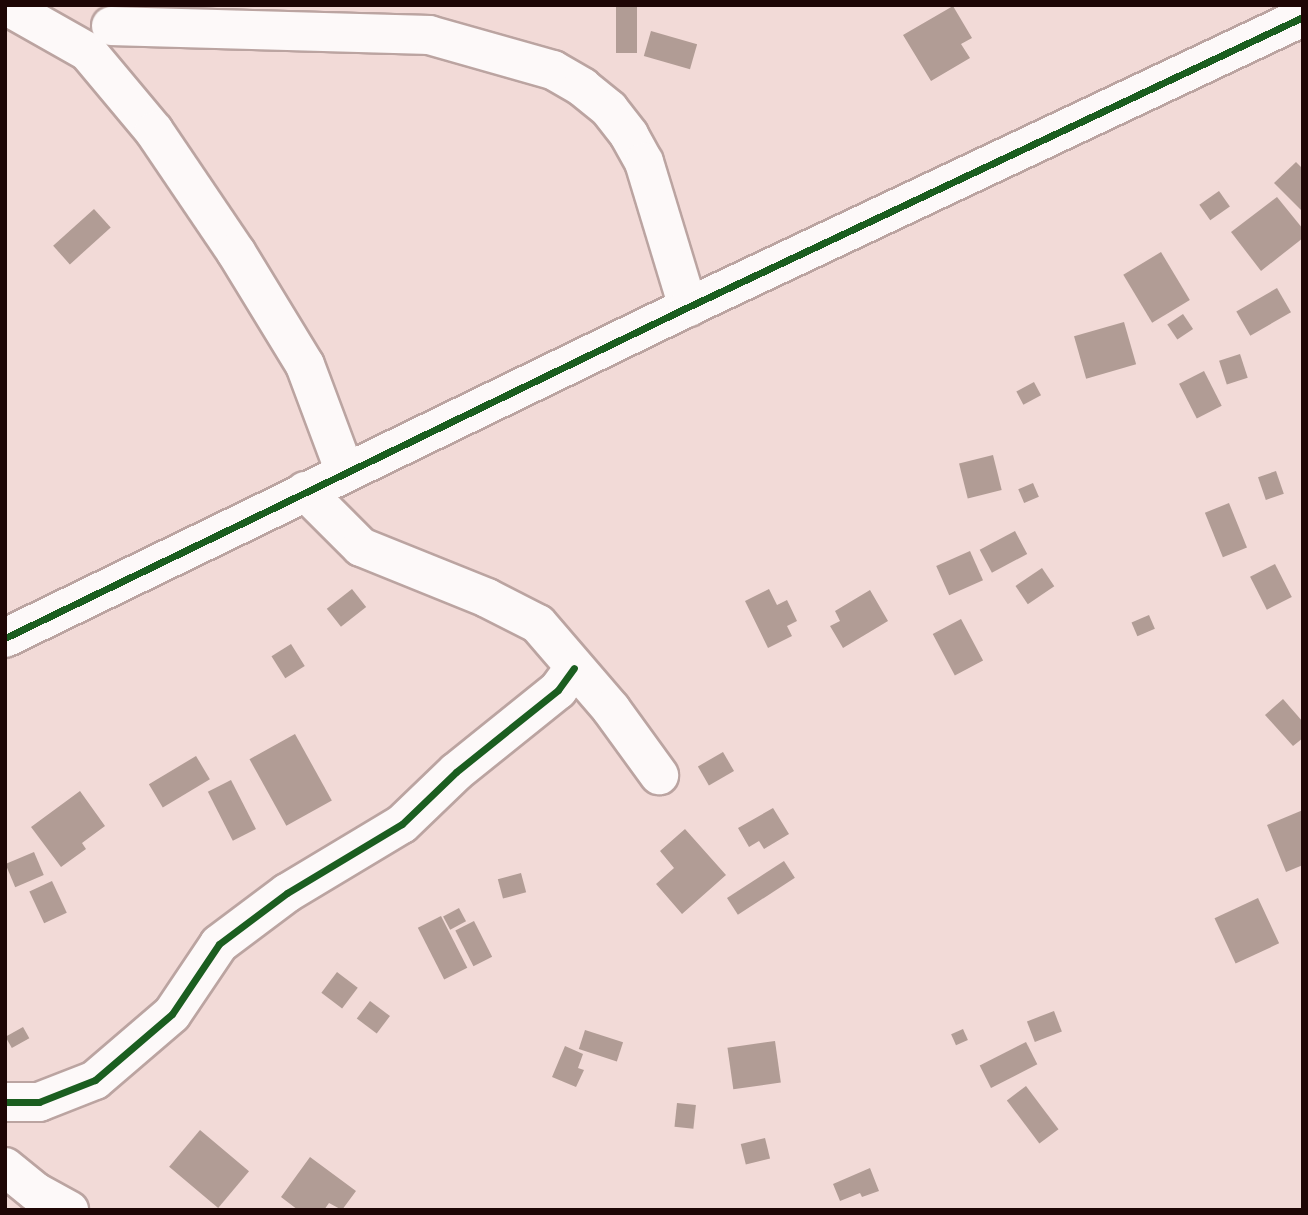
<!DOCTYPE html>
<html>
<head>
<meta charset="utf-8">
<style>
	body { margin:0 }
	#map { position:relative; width:1308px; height:1215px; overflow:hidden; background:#f2dad7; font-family:Cabin,sans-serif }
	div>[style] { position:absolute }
	.building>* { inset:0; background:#b19c95; transform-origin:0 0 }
	.roads { filter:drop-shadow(2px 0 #bba4a1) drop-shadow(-2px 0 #bba4a1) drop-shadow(0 2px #bba4a1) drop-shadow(0 -2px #bba4a1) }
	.minor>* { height:38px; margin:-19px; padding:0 19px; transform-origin:19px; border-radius:19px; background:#fdf9f9 }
	.cycleway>* { height:7px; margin:-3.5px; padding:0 3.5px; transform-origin:3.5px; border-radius:3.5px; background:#1b5e20 }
	span { translate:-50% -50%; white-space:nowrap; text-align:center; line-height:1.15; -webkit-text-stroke:5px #fefefe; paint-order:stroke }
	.frame { position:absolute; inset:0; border:7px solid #1e0605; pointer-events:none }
</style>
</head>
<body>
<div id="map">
	<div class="building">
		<div style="left:616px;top:5px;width:21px;height:48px"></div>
		<div style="clip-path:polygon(953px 6px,972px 38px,961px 44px,970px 58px,931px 81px,903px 35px)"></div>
		<div style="left:651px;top:31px;width:48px;height:26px;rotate:16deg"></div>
		<div style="clip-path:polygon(1296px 162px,1303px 169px,1303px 212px,1274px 183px)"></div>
		<div style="left:1219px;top:191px;width:19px;height:24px;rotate:55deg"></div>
		<div style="clip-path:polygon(1277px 197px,1303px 229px,1303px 238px,1261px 271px,1231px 232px)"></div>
		<div style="left:94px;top:209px;width:25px;height:55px;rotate:48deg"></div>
		<div style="left:1161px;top:252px;width:56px;height:44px;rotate:59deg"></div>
		<div style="left:1277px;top:288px;width:28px;height:47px;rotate:60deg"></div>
		<div style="left:1183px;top:314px;width:18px;height:19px;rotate:56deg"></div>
		<div style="left:1124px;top:322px;width:44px;height:52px;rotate:74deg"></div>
		<div style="left:1240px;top:354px;width:25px;height:22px;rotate:72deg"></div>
		<div style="left:1204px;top:371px;width:39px;height:28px;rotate:63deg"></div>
		<div style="left:1034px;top:382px;width:15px;height:20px;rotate:62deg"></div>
		<div style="left:993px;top:455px;width:36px;height:35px;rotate:76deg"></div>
		<div style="left:1276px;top:471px;width:24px;height:19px;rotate:71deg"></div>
		<div style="left:1033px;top:483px;width:15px;height:16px;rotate:67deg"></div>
		<div style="left:1229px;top:503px;width:48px;height:26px;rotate:68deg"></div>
		<div style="left:1015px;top:531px;width:26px;height:40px;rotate:62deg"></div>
		<div style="left:970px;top:551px;width:32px;height:37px;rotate:66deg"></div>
		<div style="left:1275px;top:564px;width:37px;height:28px;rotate:63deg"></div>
		<div style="left:1042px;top:568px;width:22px;height:32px;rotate:56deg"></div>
		<div style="left:352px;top:589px;width:23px;height:32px;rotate:52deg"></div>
		<div style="clip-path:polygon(769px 589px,777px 605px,787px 600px,797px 621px,787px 626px,792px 636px,768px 648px,745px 601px)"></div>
		<div style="clip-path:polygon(870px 590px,888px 621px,843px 648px,830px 626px,840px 621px,835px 611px)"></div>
		<div style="left:1149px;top:615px;width:15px;height:19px;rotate:67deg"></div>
		<div style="left:961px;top:619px;width:47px;height:32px;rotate:62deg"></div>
		<div style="left:291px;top:644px;width:26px;height:23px;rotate:58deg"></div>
		<div style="clip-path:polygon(1283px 699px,1303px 722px,1303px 738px,1293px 746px,1265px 715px)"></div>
		<div style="left:295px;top:734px;width:76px;height:52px;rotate:61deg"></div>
		<div style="left:723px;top:752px;width:22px;height:29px;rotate:60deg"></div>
		<div style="left:196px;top:756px;width:27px;height:55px;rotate:59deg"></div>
		<div style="left:231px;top:780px;width:55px;height:26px;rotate:63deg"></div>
		<div style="clip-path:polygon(80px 791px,105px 826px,82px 843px,86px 849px,61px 867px,31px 827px)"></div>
		<div style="clip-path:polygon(773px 808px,789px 834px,764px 849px,759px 841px,749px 847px,738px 828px)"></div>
		<div style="clip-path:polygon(1303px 810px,1303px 865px,1286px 872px,1267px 825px)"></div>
		<div style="clip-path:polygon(685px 829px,726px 875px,682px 914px,656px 884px,674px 868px,660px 851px)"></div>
		<div style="left:34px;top:852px;width:25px;height:31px;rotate:67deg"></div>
		<div style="left:784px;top:861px;width:20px;height:68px;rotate:57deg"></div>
		<div style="left:521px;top:873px;width:20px;height:24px;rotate:75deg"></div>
		<div style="left:52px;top:881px;width:35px;height:25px;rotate:65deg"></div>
		<div style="left:1258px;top:898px;width:50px;height:48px;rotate:65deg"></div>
		<div style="left:459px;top:908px;width:15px;height:18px;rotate:62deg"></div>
		<div style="left:441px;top:916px;width:58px;height:26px;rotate:63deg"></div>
		<div style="left:474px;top:921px;width:40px;height:21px;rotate:63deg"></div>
		<div style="left:337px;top:972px;width:26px;height:26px;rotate:37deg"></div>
		<div style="left:370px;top:1001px;width:25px;height:22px;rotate:37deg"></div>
		<div style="left:1054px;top:1011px;width:22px;height:29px;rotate:69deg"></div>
		<div style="left:23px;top:1027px;width:13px;height:20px;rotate:61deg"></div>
		<div style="left:963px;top:1029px;width:12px;height:13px;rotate:66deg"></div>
		<div style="left:585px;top:1030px;width:40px;height:20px;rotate:18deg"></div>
		<div style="left:775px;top:1041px;width:42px;height:48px;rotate:82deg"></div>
		<div style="left:1026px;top:1042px;width:25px;height:52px;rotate:63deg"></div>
		<div style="clip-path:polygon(565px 1046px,583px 1054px,578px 1068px,584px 1070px,576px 1087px,552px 1077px)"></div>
		<div style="left:1026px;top:1086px;width:54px;height:24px;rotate:53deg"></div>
		<div style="left:677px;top:1103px;width:19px;height:24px;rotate:6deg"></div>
		<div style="left:200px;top:1130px;width:64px;height:48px;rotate:40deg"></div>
		<div style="left:765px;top:1138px;width:21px;height:25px;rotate:76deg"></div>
		<div style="clip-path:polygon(310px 1157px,356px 1191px,342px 1210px,329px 1203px,324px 1210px,298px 1210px,281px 1197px)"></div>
		<div style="clip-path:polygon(870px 1168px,879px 1191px,862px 1197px,860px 1193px,840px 1201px,833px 1184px)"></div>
	</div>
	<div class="roads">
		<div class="minor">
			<div style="left:5px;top:5px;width:95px;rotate:29.5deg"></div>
			<div style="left:88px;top:52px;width:103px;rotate:50.1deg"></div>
			<div style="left:154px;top:131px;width:146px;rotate:55.9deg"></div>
			<div style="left:236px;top:252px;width:132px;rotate:58.6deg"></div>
			<div style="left:305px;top:365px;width:114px;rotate:69.5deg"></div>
			<div style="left:111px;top:26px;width:318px;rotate:1.6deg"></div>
			<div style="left:429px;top:35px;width:129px;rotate:15.8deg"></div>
			<div style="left:553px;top:70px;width:34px;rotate:30deg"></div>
			<div style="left:582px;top:87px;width:35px;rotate:39deg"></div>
			<div style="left:609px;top:109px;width:33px;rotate:52deg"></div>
			<div style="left:629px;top:135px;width:31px;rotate:61deg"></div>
			<div style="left:644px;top:162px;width:152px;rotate:73.1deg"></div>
			<div style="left:305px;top:491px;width:79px;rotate:45deg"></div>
			<div style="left:361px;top:547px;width:136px;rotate:22deg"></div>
			<div style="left:487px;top:598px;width:57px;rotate:27deg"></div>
			<div style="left:538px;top:624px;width:112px;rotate:49.3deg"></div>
			<div style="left:611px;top:709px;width:82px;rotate:54deg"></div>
			<div style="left:5px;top:638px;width:759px;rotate:-25.86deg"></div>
			<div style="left:688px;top:307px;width:680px;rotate:-25.25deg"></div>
			<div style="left:5px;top:1102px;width:34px"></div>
			<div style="left:39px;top:1102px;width:60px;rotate:-21.4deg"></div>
			<div style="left:95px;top:1080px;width:101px;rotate:-40.6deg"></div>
			<div style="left:172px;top:1014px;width:84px;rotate:-56.1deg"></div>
			<div style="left:219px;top:944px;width:85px;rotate:-36.9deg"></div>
			<div style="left:287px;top:893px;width:134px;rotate:-31deg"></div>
			<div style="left:402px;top:824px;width:75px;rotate:-43.9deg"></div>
			<div style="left:456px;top:772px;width:131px;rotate:-38.8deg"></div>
			<div style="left:558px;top:690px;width:27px;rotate:-54deg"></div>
			<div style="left:5px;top:1167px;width:40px;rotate:39deg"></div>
			<div style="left:36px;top:1192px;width:38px;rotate:29deg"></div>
		</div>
	</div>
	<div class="cycleway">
		<div style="left:5px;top:638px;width:759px;rotate:-25.86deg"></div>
		<div style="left:688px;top:307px;width:680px;rotate:-25.25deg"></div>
		<div style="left:5px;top:1102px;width:34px"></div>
		<div style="left:39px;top:1102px;width:60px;rotate:-21.4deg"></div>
		<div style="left:95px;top:1080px;width:101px;rotate:-40.6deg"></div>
		<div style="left:172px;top:1014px;width:84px;rotate:-56.1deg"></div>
		<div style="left:219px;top:944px;width:85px;rotate:-36.9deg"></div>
		<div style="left:287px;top:893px;width:134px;rotate:-31deg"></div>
		<div style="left:402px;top:824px;width:75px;rotate:-43.9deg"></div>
		<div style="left:456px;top:772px;width:131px;rotate:-38.8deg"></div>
		<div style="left:558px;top:690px;width:27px;rotate:-54deg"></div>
	</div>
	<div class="frame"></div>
</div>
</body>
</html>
